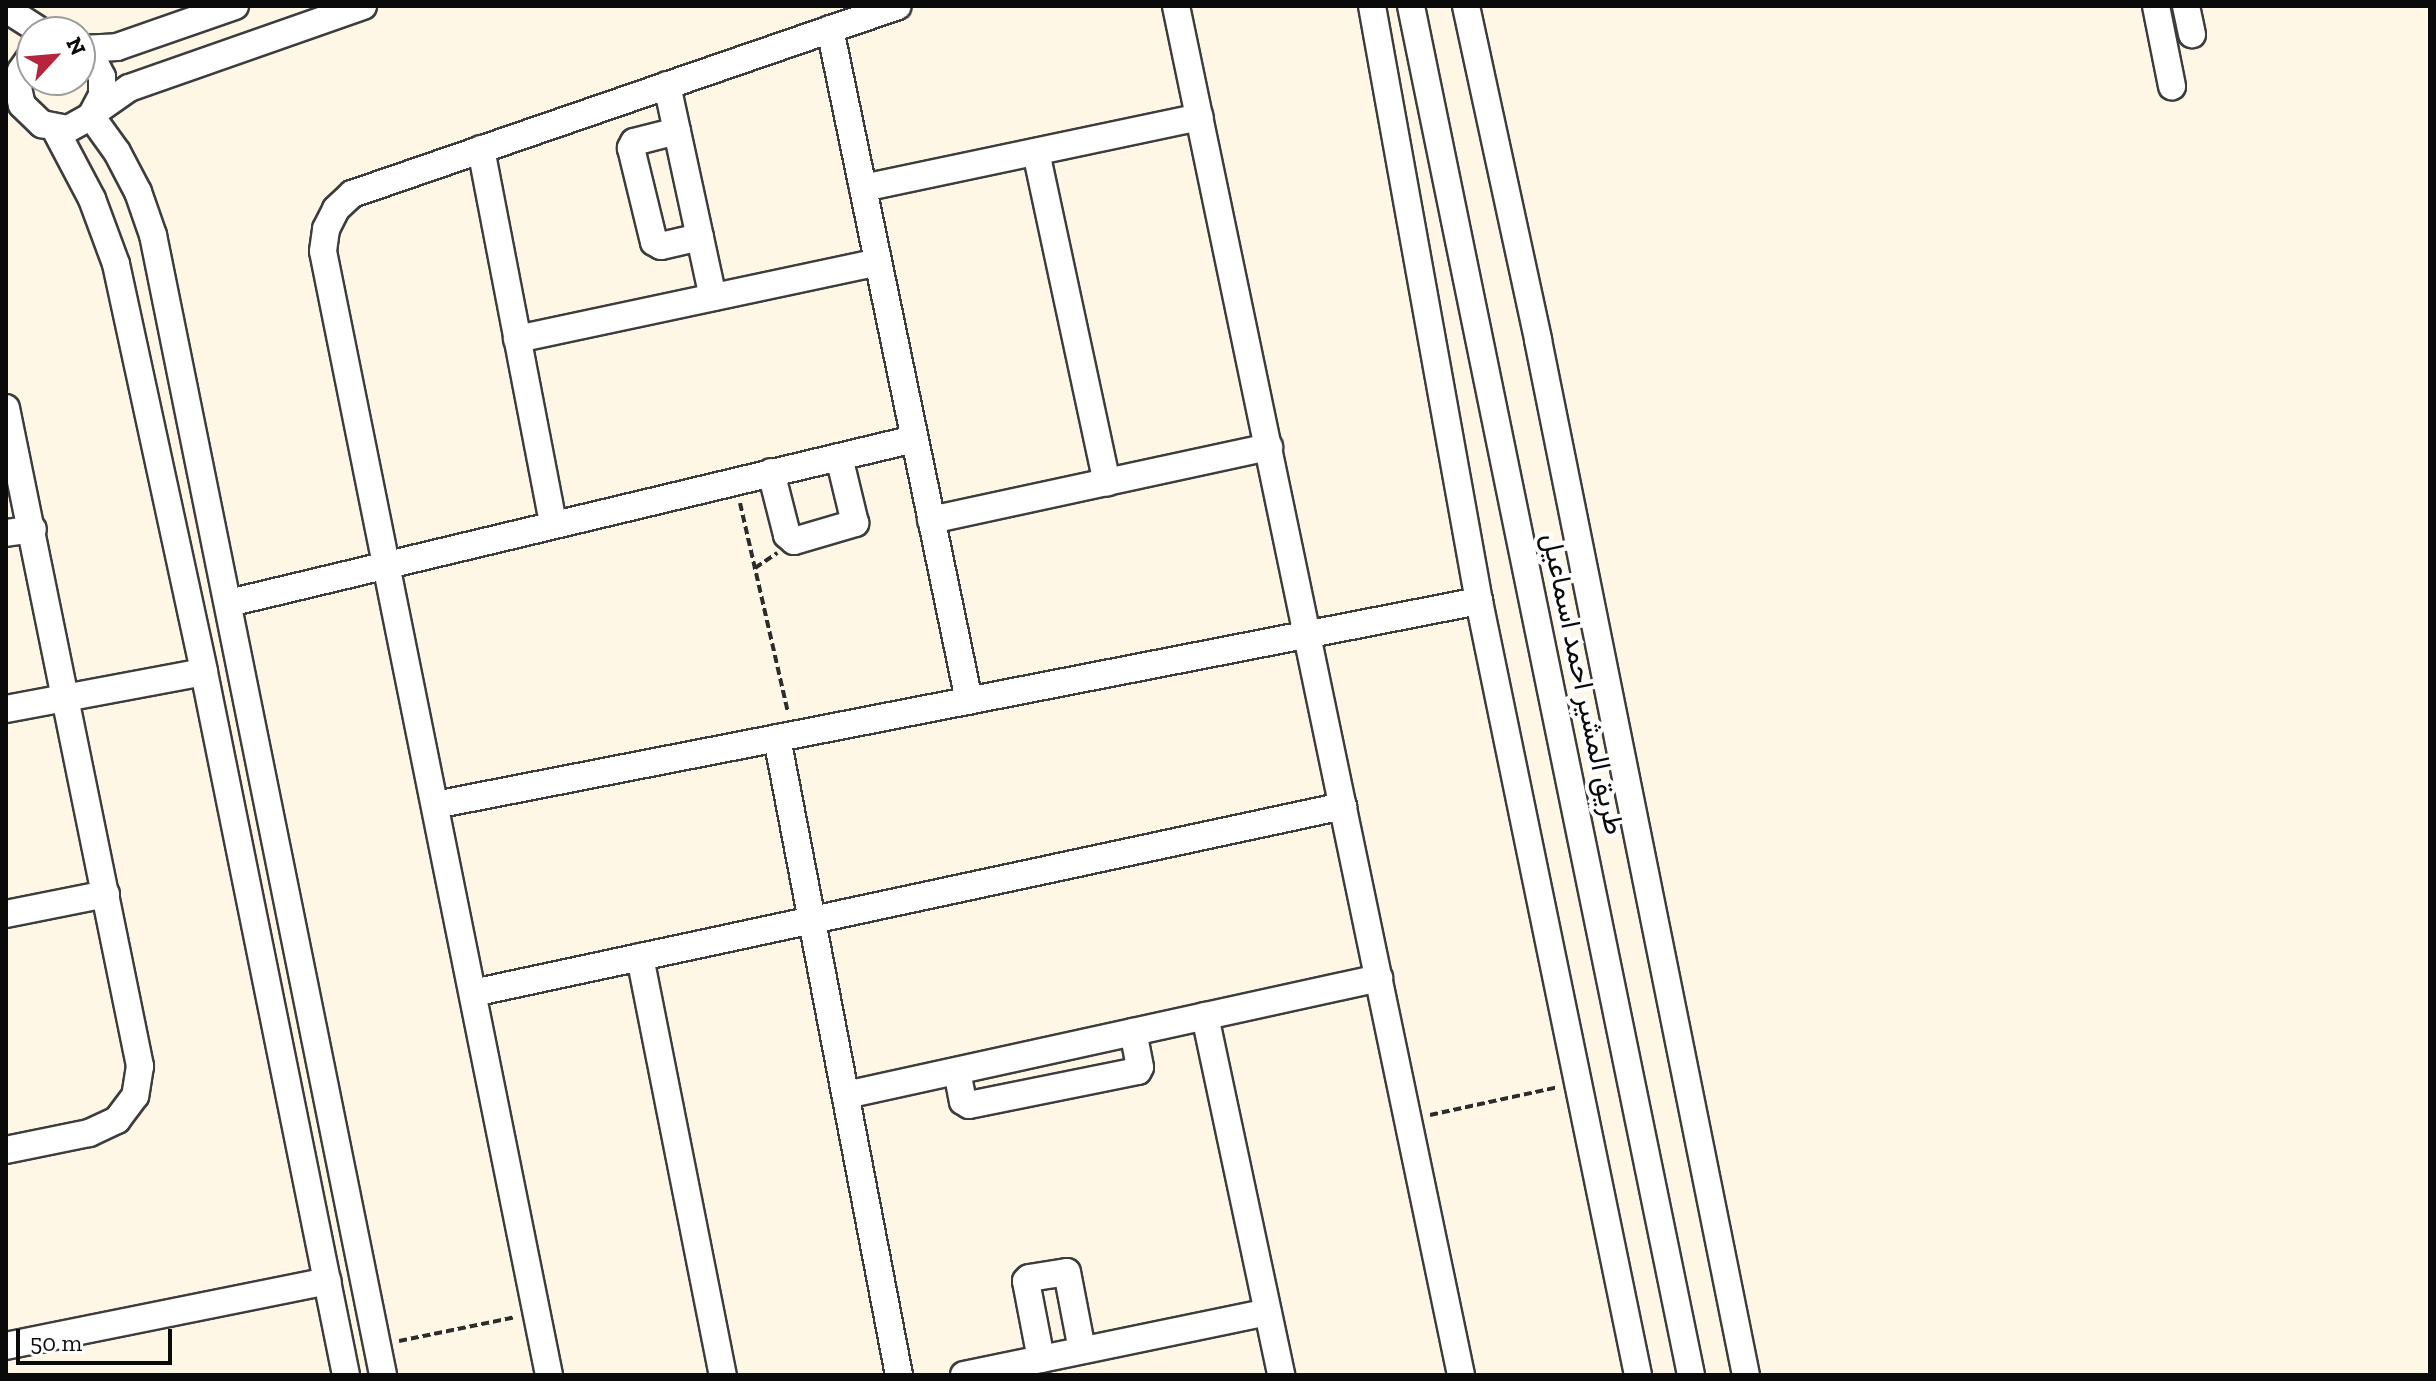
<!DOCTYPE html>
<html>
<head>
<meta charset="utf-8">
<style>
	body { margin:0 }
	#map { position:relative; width:2436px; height:1381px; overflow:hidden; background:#fff7e6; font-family:"Zilla Slab",Vazirmatn,serif }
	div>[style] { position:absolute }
	.path>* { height:4px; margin-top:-2px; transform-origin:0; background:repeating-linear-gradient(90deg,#2c2c2c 0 8px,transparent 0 12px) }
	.roads { filter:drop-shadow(2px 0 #3d3d3d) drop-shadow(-2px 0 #3d3d3d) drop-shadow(0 2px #3d3d3d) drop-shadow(0 -2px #3d3d3d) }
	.minor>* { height:26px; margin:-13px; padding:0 13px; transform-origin:13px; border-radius:13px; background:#fff }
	span { translate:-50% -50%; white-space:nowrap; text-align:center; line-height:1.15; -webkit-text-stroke:8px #fff; paint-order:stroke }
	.street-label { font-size:28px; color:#0a0a0a }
	.frame { position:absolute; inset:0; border:8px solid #0a0a0a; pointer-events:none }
	.north { position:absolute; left:16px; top:16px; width:80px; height:80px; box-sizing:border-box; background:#fff; border:2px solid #9d9d9d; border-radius:50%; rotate:64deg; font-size:22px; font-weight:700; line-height:32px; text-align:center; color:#0a0a0a }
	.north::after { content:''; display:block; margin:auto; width:28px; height:36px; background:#b6253c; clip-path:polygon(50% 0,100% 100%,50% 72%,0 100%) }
	.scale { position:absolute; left:16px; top:1329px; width:156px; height:36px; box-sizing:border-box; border:4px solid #0a0a0a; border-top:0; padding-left:10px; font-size:24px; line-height:28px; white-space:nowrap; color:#0a0a0a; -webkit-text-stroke:6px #fff; paint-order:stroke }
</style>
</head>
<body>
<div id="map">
	<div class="path">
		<div style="left:740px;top:503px;width:215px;rotate:77.1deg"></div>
		<div style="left:755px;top:568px;width:27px;rotate:-34deg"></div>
		<div style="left:1430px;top:1115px;width:131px;rotate:-12.3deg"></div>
		<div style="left:399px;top:1341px;width:119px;rotate:-11.6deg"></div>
	</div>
	<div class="roads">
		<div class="minor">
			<div style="left:1176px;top:6px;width:1398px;rotate:78.24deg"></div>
			<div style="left:1372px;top:6px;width:605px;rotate:79.81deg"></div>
			<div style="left:1479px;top:601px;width:790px;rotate:78.39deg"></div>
			<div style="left:1411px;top:6px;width:1397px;rotate:78.44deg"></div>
			<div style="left:1466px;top:6px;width:342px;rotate:77.8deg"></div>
			<div style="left:1538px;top:340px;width:1056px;rotate:78.64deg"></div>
			<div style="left:2156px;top:6px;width:82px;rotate:78.7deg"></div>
			<div style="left:2186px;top:6px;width:29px;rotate:78deg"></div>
			<div style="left:6px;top:9px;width:43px;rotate:32.6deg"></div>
			<div style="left:830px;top:29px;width:686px;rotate:78.31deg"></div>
			<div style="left:81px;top:49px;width:36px;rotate:-3deg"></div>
			<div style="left:117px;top:47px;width:125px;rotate:-19.2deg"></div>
			<div style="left:32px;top:55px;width:19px;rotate:125deg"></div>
			<div style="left:21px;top:71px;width:17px;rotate:100deg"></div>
			<div style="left:18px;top:88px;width:17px;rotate:77deg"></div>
			<div style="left:22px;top:105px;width:28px;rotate:44deg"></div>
			<div style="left:42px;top:124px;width:26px;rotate:11deg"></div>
			<div style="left:68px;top:129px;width:26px;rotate:-29deg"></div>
			<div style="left:91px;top:116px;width:24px;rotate:-62deg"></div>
			<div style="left:102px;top:95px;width:18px;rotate:-90deg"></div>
			<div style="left:102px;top:77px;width:18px;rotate:-117deg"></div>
			<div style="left:94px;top:61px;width:18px;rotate:-139deg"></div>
			<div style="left:667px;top:85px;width:217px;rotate:77.8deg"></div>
			<div style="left:96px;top:111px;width:40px;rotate:-34.9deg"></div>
			<div style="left:129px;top:88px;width:248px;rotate:-19.3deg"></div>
			<div style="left:91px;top:116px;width:44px;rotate:54.2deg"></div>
			<div style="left:117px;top:152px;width:45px;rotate:62.3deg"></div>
			<div style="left:138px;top:192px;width:46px;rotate:70.8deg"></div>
			<div style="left:153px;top:235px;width:1163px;rotate:78.59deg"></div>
			<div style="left:55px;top:129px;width:79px;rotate:62.1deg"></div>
			<div style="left:92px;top:199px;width:69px;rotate:69.7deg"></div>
			<div style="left:116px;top:264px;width:417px;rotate:77.8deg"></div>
			<div style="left:204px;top:672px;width:717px;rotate:78.58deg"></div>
			<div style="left:677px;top:131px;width:44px;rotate:165.7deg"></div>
			<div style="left:634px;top:142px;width:7px;rotate:117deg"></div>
			<div style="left:631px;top:148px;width:97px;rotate:76.3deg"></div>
			<div style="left:654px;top:242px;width:8px;rotate:30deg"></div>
			<div style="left:661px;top:246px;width:40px;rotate:-13deg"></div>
			<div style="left:481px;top:149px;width:382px;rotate:79.1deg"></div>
			<div style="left:1036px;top:152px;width:338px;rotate:77.9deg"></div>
			<div style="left:863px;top:188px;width:344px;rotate:-11.9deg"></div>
			<div style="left:517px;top:339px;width:369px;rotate:-12deg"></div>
			<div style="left:6px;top:408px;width:672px;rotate:78.49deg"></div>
			<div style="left:140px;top:1066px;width:30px;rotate:99deg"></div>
			<div style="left:135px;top:1096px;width:30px;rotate:127deg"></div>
			<div style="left:117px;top:1120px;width:31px;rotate:155deg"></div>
			<div style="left:89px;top:1133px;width:85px;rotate:168.4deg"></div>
			<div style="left:771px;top:472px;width:65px;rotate:75.7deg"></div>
			<div style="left:787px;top:535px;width:9px;rotate:41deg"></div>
			<div style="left:794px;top:541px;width:64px;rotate:-16.4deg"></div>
			<div style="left:855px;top:523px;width:68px;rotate:-103.6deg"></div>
			<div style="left:931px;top:520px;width:346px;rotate:-12.2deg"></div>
			<div style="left:6px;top:533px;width:27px;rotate:-8deg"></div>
			<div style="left:229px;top:603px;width:704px;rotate:-13.46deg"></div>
			<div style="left:6px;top:709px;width:201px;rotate:-10.6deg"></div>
			<div style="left:777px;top:738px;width:649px;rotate:79.16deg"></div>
			<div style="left:435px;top:805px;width:1064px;rotate:-11.06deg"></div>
			<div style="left:6px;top:914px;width:102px;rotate:-11.3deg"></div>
			<div style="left:640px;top:957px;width:426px;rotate:78.8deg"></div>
			<div style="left:473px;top:993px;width:890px;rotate:-12.13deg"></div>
			<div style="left:1205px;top:1016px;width:367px;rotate:78deg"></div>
			<div style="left:957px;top:1071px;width:31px;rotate:79deg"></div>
			<div style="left:963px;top:1101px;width:7px;rotate:34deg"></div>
			<div style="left:969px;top:1105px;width:172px;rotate:-11.4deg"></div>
			<div style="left:1138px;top:1071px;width:4px;rotate:-63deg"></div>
			<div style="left:1140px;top:1067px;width:36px;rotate:-101deg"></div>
			<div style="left:846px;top:1095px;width:546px;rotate:-12.38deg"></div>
			<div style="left:6px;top:1346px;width:328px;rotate:-11.4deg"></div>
			<div style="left:1041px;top:1359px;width:79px;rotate:-100.9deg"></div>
			<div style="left:1026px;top:1281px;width:4px;rotate:-45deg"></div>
			<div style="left:1029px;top:1278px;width:38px;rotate:-9deg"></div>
			<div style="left:1067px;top:1272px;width:79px;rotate:79.1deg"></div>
			<div style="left:549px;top:1375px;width:1146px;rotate:-101.37deg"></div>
			<div style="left:323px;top:251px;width:22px;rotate:-82deg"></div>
			<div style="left:326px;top:229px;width:22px;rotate:-63deg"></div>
			<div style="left:336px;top:209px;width:22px;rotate:-43deg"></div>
			<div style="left:352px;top:194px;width:577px;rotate:-19deg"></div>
			<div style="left:964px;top:1375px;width:310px;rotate:-11.7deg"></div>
		</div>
	</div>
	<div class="street-label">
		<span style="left:1583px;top:684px;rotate:78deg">طريق المشير احمد اسماعيل</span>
	</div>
	<div class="frame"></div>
	<div class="north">N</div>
	<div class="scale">50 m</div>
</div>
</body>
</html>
